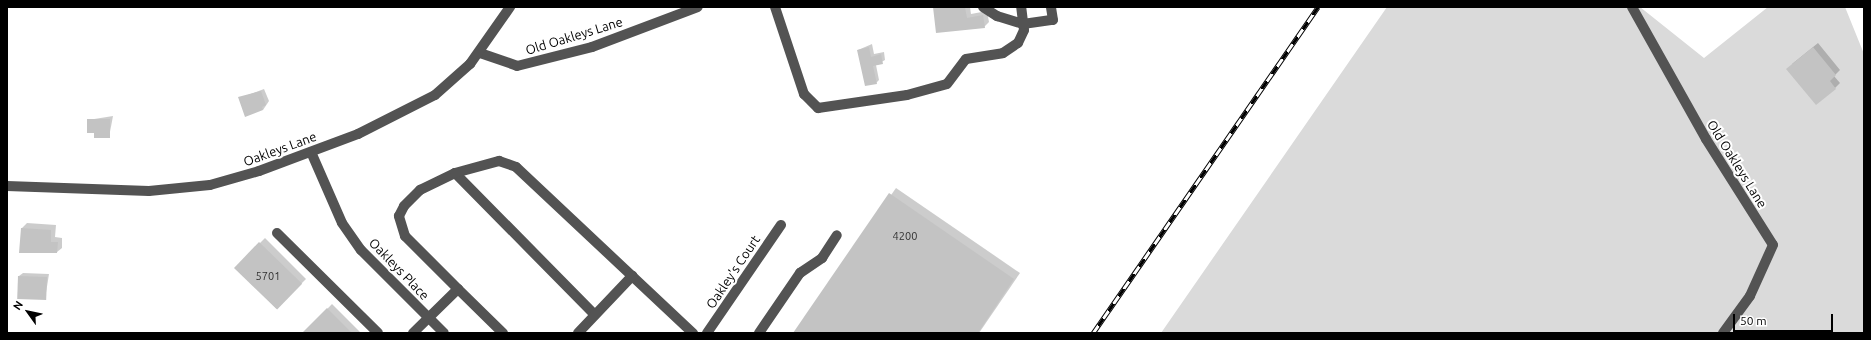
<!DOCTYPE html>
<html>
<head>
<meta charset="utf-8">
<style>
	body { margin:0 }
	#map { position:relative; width:1871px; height:340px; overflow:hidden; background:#fff; font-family:Ubuntu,sans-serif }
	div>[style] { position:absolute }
	.green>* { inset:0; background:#dadada }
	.shadow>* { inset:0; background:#0003; transform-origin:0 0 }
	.building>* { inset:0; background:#c3c3c3; transform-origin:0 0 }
	.minor>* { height:10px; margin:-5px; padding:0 5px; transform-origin:5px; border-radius:5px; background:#535353 }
	.rail>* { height:4.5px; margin-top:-2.25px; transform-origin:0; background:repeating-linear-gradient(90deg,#fff 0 9px,#000 0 18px); box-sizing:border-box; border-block:1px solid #000 }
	span { translate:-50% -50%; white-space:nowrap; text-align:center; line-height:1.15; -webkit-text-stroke:4px #fff; paint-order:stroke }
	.number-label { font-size:11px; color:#313131 }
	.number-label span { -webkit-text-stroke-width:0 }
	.street-label { font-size:13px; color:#000 }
	.frame { position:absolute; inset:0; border:8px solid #000; pointer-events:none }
	.north { position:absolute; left:8px; top:292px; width:40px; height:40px; -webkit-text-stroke:3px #fff; paint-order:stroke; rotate:303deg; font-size:11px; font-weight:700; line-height:16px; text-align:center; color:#000 }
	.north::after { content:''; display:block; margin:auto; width:14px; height:18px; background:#000; clip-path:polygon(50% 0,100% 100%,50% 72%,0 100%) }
	.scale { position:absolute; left:1733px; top:314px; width:100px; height:18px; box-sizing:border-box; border:2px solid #000; border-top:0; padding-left:5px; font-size:12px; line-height:14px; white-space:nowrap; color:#000; -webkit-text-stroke:3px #fff; paint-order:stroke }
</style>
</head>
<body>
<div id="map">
	<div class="green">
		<div style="clip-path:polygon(1387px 7px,1640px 7px,1704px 58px,1768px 7px,1845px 7px,1864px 54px,1864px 333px,1161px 333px)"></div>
	</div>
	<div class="shadow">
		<div style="clip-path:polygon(934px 7px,970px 7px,971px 14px,987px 11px,989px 22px,984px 27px)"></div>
		<div style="clip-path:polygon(1818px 43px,1840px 70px,1834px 76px,1840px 83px,1835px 88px,1792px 64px)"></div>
		<div style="clip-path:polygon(872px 44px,874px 54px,884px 52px,885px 60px,876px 65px,879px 80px,876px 83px,858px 50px)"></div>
		<div style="clip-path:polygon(264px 89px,269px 101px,263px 110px,240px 98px)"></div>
		<div style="clip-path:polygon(113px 116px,109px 137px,95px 132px,88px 120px)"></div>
		<div style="clip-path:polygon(896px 188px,1020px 273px,979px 333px,794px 333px)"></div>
		<div style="clip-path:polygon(27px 223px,56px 225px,55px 237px,62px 238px,62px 248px,57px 252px,21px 252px,22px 228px)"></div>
		<div style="left:265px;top:238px;width:58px;height:42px;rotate:45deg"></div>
		<div style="clip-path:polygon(23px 273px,49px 274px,45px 299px,19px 276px)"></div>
		<div style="clip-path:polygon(332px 304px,361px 333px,304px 333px)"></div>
	</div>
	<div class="building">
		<div style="clip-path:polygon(933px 7px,965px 7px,967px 18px,983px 15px,985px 28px,936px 33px)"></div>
		<div style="clip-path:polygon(869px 47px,871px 57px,881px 54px,883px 64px,873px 66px,877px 84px,865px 86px,857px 50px)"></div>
		<div style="clip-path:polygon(1813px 47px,1836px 75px,1830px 81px,1836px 89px,1816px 105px,1786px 69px)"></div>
		<div style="clip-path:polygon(261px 91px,266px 105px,262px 107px,263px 110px,245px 117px,238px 97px)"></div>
		<div style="clip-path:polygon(87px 119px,110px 119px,110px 138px,94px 138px,94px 133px,87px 133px)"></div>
		<div style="clip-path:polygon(889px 193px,1014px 279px,978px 333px,793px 333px)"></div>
		<div style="clip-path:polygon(21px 228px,51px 230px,51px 242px,58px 242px,57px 253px,19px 253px)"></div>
		<div style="left:259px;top:242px;width:60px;height:36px;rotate:44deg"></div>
		<div style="left:18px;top:276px;width:29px;height:23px;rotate:2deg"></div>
		<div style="clip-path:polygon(327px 308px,352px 333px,302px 333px)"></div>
	</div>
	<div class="minor">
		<div style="left:775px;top:7px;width:92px;rotate:71.6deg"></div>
		<div style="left:804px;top:94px;width:20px;rotate:45deg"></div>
		<div style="left:818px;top:108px;width:90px;rotate:-8.3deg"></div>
		<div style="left:907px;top:95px;width:41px;rotate:-15.4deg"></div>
		<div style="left:947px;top:84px;width:31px;rotate:-53deg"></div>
		<div style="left:966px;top:59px;width:37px;rotate:-9deg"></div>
		<div style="left:1003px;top:53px;width:18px;rotate:-34deg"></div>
		<div style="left:1018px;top:43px;width:14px;rotate:-65deg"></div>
		<div style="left:1024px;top:30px;width:23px;rotate:-97deg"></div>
		<div style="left:983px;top:7px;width:17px;rotate:33deg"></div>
		<div style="left:997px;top:16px;width:27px;rotate:17deg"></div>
		<div style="left:1023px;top:24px;width:30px;rotate:-8deg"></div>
		<div style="left:1053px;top:20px;width:13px;rotate:-99deg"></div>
		<div style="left:1632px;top:7px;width:151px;rotate:60.7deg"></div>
		<div style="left:1706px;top:139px;width:125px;rotate:57.7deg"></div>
		<div style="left:1773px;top:245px;width:56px;rotate:114.3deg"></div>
		<div style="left:1750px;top:296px;width:46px;rotate:126.1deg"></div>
		<div style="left:480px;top:53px;width:39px;rotate:19deg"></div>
		<div style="left:517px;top:66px;width:77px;rotate:-14.2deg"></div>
		<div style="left:592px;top:47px;width:113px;rotate:-20.7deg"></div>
		<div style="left:311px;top:152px;width:77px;rotate:66.4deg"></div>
		<div style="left:342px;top:223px;width:33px;rotate:55deg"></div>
		<div style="left:361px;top:250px;width:117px;rotate:45deg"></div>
		<div style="left:455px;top:173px;width:199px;rotate:45.4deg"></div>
		<div style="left:7px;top:186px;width:142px;rotate:2deg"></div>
		<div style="left:149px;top:191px;width:61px;rotate:-5.6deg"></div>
		<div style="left:210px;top:185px;width:51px;rotate:-15.9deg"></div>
		<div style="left:259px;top:171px;width:106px;rotate:-20.5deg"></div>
		<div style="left:358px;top:134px;width:86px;rotate:-26.9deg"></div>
		<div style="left:435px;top:95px;width:47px;rotate:-41.5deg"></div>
		<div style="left:470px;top:64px;width:70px;rotate:-54.9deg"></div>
		<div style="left:277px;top:233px;width:142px;rotate:44.7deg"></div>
		<div style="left:458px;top:289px;width:63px;rotate:44.4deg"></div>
		<div style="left:413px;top:333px;width:63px;rotate:-44.4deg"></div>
		<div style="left:458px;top:289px;width:75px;rotate:-135deg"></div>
		<div style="left:405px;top:236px;width:21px;rotate:-107deg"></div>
		<div style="left:399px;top:216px;width:11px;rotate:-63deg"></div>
		<div style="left:404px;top:206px;width:23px;rotate:-45deg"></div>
		<div style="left:420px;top:190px;width:39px;rotate:-26deg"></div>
		<div style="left:455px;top:173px;width:46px;rotate:-15.3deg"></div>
		<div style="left:499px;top:161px;width:18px;rotate:19deg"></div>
		<div style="left:516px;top:167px;width:243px;rotate:43.2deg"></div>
		<div style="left:578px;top:333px;width:79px;rotate:-46.5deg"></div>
		<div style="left:707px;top:333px;width:131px;rotate:-55.6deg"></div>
		<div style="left:759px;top:333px;width:73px;rotate:-55.7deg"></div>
		<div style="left:800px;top:273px;width:27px;rotate:-34deg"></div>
		<div style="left:822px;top:258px;width:27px;rotate:-57deg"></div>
	</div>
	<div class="rail">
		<div style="left:1093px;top:333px;width:396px;rotate:-55.4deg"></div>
	</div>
	<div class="number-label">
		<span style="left:905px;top:236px">4200</span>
		<span style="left:268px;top:276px">5701</span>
	</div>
	<div class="street-label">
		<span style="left:574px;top:36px;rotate:-17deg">Old Oakleys Lane</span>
		<span style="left:280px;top:149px;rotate:-20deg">Oakleys Lane</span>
		<span style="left:1737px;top:164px;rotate:58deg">Old Oakleys Lane</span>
		<span style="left:399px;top:269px;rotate:46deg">Oakleys Place</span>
		<span style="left:733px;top:272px;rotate:-56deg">Oakley's Court</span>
	</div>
	<div class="frame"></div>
	<div class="north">N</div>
	<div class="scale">50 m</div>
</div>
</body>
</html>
